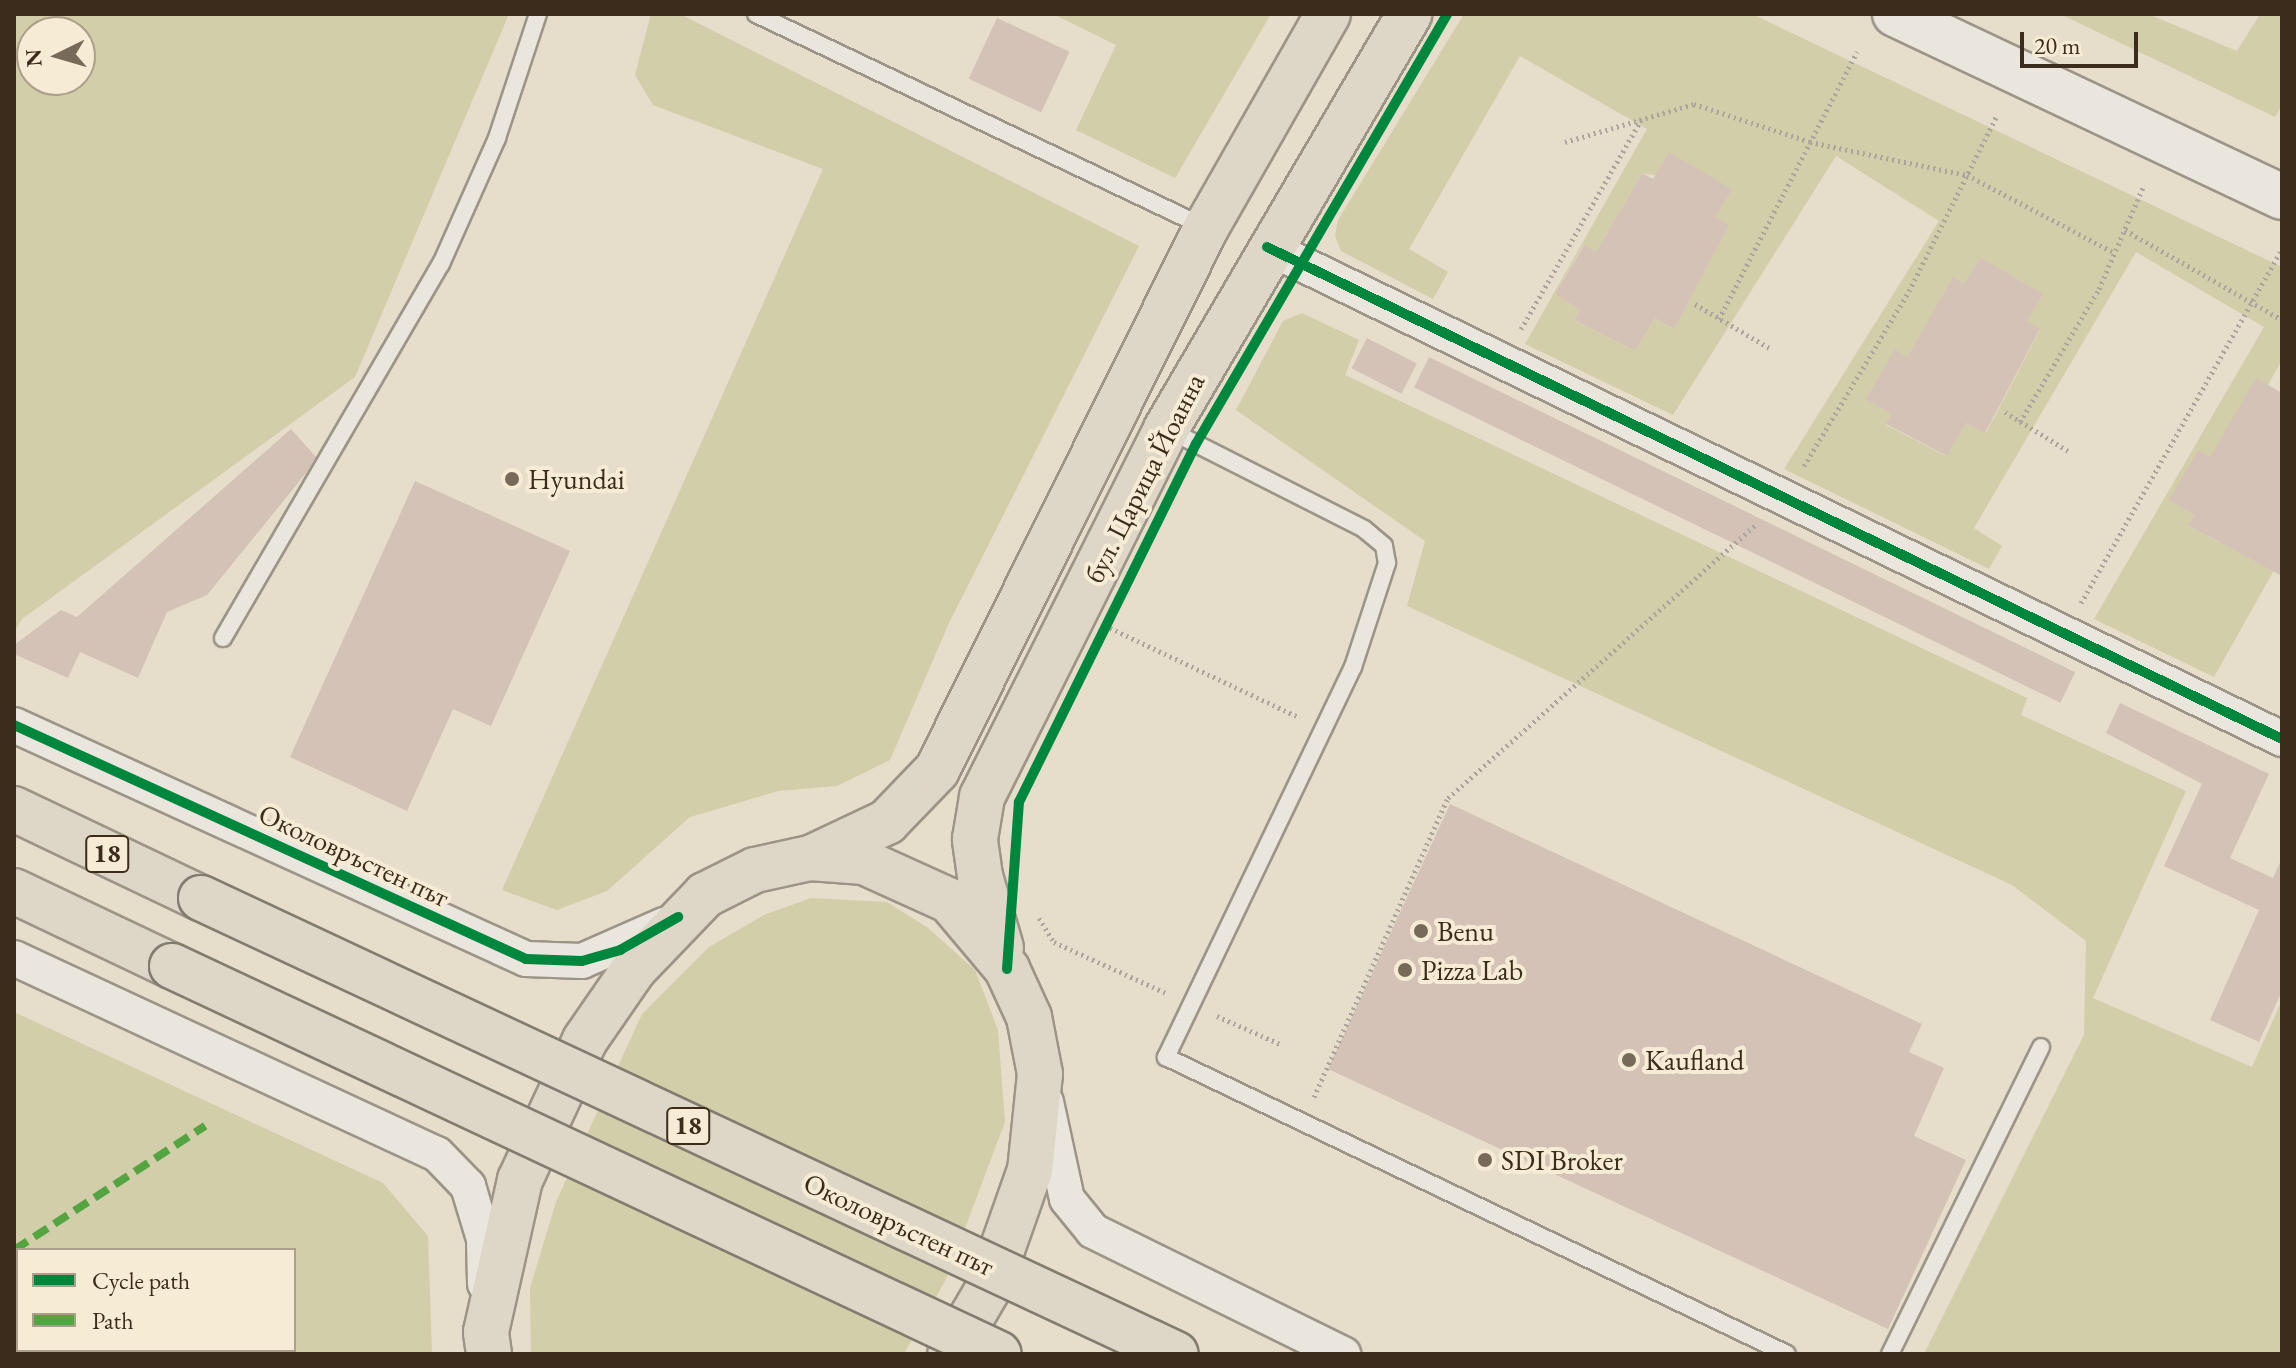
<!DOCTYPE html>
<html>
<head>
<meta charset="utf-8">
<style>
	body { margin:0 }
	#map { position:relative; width:2296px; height:1368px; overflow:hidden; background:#e6ddca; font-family:"EB Garamond",serif }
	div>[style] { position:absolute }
	.green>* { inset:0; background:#d2cea9 }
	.building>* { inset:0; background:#d5c2b6; transform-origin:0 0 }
	.path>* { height:5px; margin-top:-2.5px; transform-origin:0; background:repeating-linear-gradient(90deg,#aba69d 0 2px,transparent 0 6px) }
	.roads { filter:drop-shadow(2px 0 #9b9487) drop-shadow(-2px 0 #9b9487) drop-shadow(0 2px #9b9487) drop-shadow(0 -2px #9b9487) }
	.lane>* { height:16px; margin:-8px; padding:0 8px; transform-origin:8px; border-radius:8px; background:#eae6dd }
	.street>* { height:34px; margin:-17px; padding:0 17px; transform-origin:17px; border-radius:17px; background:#eae6dd }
	.secondary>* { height:44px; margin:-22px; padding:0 22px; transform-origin:22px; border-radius:22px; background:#eae6dd }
	.primary>* { height:44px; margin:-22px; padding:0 22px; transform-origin:22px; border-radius:22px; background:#ded6c7 }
	.highway>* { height:44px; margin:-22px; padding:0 22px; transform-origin:22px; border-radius:22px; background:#ded6c7 }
	.bridges { filter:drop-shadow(2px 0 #827c70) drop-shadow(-2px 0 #827c70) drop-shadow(0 2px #827c70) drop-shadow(0 -2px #827c70) }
	.highway-bridge>* { height:44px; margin:-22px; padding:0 22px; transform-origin:22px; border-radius:22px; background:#ded6c7 }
	.quiet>* { height:8px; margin-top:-4px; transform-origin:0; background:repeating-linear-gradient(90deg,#54a441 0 16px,transparent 0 24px) }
	.cycleway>* { height:10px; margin:-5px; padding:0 5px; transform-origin:5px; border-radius:5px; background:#00873e }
	.dots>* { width:22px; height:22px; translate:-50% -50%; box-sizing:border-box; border:4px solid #f6ecd5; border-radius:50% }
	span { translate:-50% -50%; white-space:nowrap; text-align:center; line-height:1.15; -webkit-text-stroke:8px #f6ecd5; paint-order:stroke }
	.shield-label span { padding:2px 6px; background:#f6ecd5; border:2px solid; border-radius:6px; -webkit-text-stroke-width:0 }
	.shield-label { font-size:26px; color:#3b2c1c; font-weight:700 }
	.street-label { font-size:28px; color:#3b2c1c }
	.poi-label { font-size:28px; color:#3b2c1c }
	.left { translate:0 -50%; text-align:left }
	.frame { position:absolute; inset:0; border:16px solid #3b2c1c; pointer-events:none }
	.legend { position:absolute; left:16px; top:1248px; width:280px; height:104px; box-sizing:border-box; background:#f6ecd5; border:2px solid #ab9f8b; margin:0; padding:10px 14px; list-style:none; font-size:24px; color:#3b2c1c }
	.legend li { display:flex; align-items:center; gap:16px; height:40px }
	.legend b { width:40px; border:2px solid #ab9f8b }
	.north { position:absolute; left:16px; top:16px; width:80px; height:80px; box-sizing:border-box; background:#f6ecd5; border:2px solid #ab9f8b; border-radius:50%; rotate:265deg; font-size:22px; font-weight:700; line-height:32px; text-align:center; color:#3b2c1c }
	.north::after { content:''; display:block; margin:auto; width:28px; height:36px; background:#776a59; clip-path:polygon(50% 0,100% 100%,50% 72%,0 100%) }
	.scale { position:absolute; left:2020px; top:32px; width:118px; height:36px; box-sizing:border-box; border:4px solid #3b2c1c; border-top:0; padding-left:10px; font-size:24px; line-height:28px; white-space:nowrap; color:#3b2c1c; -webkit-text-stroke:6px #f6ecd5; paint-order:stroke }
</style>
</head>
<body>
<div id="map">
	<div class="green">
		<div style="clip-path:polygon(evenodd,14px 14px,509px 14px,355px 377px,22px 619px,14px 632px,14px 14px,80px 32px,80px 80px,32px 80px,32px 32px,80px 32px)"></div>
		<div style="clip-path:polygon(651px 14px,680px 14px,1139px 246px,949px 623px,890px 760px,837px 786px,778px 791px,690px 817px,607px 891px,557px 910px,502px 890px,823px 169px,653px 105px,635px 75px)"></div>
		<div style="clip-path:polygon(1053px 14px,1271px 14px,1175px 178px,1076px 130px,1116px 45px)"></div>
		<div style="clip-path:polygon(evenodd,1464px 14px,1752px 14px,2282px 267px,2282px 360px,2189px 524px,2218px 542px,2282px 556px,2214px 677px,2094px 619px,2264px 327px,2136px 252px,1974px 528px,2002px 546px,1989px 569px,1784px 469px,1939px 221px,1836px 156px,1673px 415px,1525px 344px,1647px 129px,1520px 56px,1409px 249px,1448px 272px,1433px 299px,1341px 251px,1335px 236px,1338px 220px,1464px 14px,1642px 173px,1731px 189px,1715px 217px,1728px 225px,1674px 329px,1655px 318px,1635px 351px,1574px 320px,1580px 310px,1555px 294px,1583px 245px,1596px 252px,1642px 173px,1464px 14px,1980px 257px,2042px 294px,2027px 321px,2040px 330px,1986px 433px,1966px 423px,1946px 456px,1886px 425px,1891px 414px,1867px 399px,1895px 350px,1907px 357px,1953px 278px,1964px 284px,1980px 257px)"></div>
		<div style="clip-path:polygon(2060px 14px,2148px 14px,2237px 51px,2260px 14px,2282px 14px,2282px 105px,2275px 117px)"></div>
		<div style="clip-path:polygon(1302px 313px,1359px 340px,1345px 375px,2027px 698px,2021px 715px,2186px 791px,2093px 998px,2252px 1067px,2282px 1000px,2282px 1354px,1924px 1354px,2084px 1035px,2086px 941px,2012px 885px,1407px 606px,1425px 541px,1236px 410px,1283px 321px)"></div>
		<div style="clip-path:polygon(811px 898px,887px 902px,928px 928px,975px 970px,998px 1030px,1005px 1122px,946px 1279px,904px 1354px,531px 1354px,530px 1288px,556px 1202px,642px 1014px,709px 947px,764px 915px)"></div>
		<div style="clip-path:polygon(evenodd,14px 1012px,383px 1183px,428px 1236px,432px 1354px,14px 1354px,14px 1012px,18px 1250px,294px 1250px,294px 1350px,18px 1350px,18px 1250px)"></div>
	</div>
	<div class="building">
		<div style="left:997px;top:18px;width:80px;height:67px;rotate:25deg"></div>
		<div style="clip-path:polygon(1669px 152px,1732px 189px,1715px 217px,1729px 225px,1674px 329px,1655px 318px,1635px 351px,1574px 320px,1580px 310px,1555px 294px,1584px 245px,1596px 252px,1642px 173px,1653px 179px)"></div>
		<div style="clip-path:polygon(1980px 257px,2043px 294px,2027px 321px,2040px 329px,1985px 433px,1966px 423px,1947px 456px,1886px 424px,1891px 414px,1866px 399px,1895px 349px,1907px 357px,1953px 277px,1964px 284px)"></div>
		<div style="left:1367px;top:338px;width:56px;height:34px;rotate:27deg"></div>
		<div style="left:1429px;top:357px;width:719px;height:34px;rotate:26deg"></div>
		<div style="clip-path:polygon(2256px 378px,2282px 393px,2282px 576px,2188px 525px,2194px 515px,2169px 500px,2198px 450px,2210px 457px)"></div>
		<div style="clip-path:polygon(291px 429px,316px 457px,307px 472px,207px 595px,167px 612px,138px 678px,80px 652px,68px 678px,14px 654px,14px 645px,61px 610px,77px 617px)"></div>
		<div style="clip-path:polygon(415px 481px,570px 551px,491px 726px,453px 709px,407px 811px,290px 757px)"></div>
		<div style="clip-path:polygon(2120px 703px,2269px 774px,2230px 858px,2273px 878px,2282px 858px,2282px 991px,2259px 1042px,2210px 1020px,2259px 910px,2164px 866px,2202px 784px,2106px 733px)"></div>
		<div style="clip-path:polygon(1450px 804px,1922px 1024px,1909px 1052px,1944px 1068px,1914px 1136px,1966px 1160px,1888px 1329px,1328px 1069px)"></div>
	</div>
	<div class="path">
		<div style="left:1565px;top:142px;width:134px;rotate:-16.4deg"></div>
		<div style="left:1694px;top:104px;width:122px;rotate:18.1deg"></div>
		<div style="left:1810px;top:142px;width:160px;rotate:11.9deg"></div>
		<div style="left:1967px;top:175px;width:167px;rotate:27.8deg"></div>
		<div style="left:2125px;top:230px;width:181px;rotate:29.8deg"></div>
		<div style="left:1695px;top:304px;width:88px;rotate:30.6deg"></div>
		<div style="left:1719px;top:319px;width:301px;rotate:-62.7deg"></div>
		<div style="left:1521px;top:329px;width:241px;rotate:-60.1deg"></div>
		<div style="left:2005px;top:412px;width:74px;rotate:31.8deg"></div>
		<div style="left:2020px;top:422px;width:155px;rotate:-59.3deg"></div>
		<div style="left:2099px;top:289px;width:113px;rotate:-66.6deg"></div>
		<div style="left:1804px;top:466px;width:204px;rotate:-59deg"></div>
		<div style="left:1909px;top:291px;width:195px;rotate:-63.4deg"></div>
		<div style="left:2081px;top:603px;width:407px;rotate:-60.4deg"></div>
		<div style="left:1110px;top:628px;width:210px;rotate:25.3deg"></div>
		<div style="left:1039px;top:918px;width:28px;rotate:58deg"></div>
		<div style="left:1054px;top:942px;width:125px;rotate:24.5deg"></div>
		<div style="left:1217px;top:1016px;width:71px;rotate:24deg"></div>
		<div style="left:1314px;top:1097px;width:328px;rotate:-65.9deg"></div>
		<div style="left:1448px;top:798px;width:411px;rotate:-41.6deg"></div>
	</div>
	<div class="roads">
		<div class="lane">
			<div style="left:756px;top:14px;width:497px;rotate:25.4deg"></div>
			<div style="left:1167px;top:429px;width:221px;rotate:26.9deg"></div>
			<div style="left:1364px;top:529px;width:26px;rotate:40deg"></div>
			<div style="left:1384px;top:546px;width:17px;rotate:80deg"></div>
			<div style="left:1387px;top:563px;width:109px;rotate:108.1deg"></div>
			<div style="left:1353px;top:667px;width:433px;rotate:115.6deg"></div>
			<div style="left:1166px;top:1057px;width:688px;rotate:25.56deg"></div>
			<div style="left:223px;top:638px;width:433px;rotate:-59.8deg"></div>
			<div style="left:441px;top:264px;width:138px;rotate:-66deg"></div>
			<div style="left:497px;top:138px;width:131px;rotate:-71.7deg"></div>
			<div style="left:1890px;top:1354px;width:342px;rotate:-63.8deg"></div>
		</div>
		<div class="street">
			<div style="left:1267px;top:247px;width:1128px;rotate:25.86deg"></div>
			<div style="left:14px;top:725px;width:563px;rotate:24.56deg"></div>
			<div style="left:526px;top:959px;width:56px;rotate:2deg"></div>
			<div style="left:582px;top:961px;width:90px;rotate:-23.7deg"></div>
			<div style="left:14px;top:958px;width:466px;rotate:24.9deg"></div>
			<div style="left:437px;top:1154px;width:45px;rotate:45.9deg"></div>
			<div style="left:468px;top:1186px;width:55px;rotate:73.2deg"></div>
			<div style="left:484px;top:1239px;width:45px;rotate:88.7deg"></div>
			<div style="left:1046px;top:1102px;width:99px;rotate:77.8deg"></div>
			<div style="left:1067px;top:1199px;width:41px;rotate:50.9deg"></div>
			<div style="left:1093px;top:1231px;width:279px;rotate:26.2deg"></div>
		</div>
		<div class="secondary">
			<div style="left:1895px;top:14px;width:428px;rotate:25.3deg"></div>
		</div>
		<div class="primary">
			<div style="left:813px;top:857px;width:82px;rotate:-25.3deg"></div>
			<div style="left:887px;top:822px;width:72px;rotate:-46.1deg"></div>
			<div style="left:937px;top:770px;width:605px;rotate:-63.6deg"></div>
			<div style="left:1206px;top:228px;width:246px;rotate:-60.3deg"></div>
			<div style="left:1001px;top:948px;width:75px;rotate:-106.3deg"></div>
			<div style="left:980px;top:876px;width:37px;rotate:-98deg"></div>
			<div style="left:975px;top:839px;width:43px;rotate:-80.5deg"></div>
			<div style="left:982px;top:797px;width:411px;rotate:-63.4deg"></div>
			<div style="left:1166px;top:429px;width:481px;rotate:-59.6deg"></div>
			<div style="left:489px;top:1354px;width:22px;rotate:-98deg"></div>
			<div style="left:486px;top:1332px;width:156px;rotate:-77.4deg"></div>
			<div style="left:520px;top:1180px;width:154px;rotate:-65.1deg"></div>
			<div style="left:585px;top:1040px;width:86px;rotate:-55.4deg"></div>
			<div style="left:634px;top:969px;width:103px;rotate:-46.2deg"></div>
			<div style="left:705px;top:895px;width:56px;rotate:-26.6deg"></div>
			<div style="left:755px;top:870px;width:56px;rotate:-12.3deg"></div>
			<div style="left:810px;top:858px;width:54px;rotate:4.2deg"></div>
			<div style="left:864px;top:862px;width:94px;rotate:24.4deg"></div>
			<div style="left:950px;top:901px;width:89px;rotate:50deg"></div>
			<div style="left:1007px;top:969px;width:53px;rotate:65.4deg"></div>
			<div style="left:1029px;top:1017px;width:58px;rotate:79.1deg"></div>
			<div style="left:1040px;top:1074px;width:97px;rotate:95.9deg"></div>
			<div style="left:1030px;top:1170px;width:126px;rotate:109.4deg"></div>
			<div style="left:988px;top:1289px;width:75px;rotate:120.3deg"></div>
		</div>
		<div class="highway">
			<div style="left:14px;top:809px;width:207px;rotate:25.5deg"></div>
			<div style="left:14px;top:891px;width:175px;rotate:25.4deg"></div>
		</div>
	</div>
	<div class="bridges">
		<div class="highway-bridge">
			<div style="left:201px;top:898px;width:1076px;rotate:25.07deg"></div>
			<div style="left:172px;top:966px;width:913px;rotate:25.13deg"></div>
		</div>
	</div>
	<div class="quiet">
		<div style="left:14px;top:1250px;width:228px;rotate:-33deg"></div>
	</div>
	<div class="cycleway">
		<div style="left:1267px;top:247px;width:1128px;rotate:25.86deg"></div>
		<div style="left:14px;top:725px;width:563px;rotate:24.56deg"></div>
		<div style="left:526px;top:959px;width:56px;rotate:2deg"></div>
		<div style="left:582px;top:961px;width:40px;rotate:-16deg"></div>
		<div style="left:620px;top:950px;width:67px;rotate:-29.6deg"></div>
		<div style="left:1007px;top:969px;width:167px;rotate:-85.9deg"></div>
		<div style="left:1019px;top:802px;width:399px;rotate:-63.7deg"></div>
		<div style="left:1196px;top:444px;width:498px;rotate:-59.7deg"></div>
	</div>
	<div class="dots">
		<div style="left:512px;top:479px;background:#776a59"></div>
		<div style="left:1421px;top:931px;background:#776a59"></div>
		<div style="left:1405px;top:970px;background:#776a59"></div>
		<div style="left:1629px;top:1060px;background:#776a59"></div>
		<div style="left:1485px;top:1160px;background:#776a59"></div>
	</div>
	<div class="shield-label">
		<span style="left:107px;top:854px">18</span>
		<span style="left:688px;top:1126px">18</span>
	</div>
	<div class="street-label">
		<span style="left:1144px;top:478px;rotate:-63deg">бул. Царица Йоанна</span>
		<span style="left:354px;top:855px;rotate:25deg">Околовръстен път</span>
		<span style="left:899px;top:1224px;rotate:25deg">Околовръстен път</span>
	</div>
	<div class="poi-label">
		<span class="left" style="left:528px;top:479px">Hyundai</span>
		<span class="left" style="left:1437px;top:931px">Benu</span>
		<span class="left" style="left:1421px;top:970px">Pizza Lab</span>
		<span class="left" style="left:1645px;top:1060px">Kaufland</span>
		<span class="left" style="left:1501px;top:1160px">SDI Broker</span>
	</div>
	<div class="frame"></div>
	<ul class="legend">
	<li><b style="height:10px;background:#00873e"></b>Cycle path</li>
	<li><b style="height:10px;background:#54a441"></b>Path</li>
	</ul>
	<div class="north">N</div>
	<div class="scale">20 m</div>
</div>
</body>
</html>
